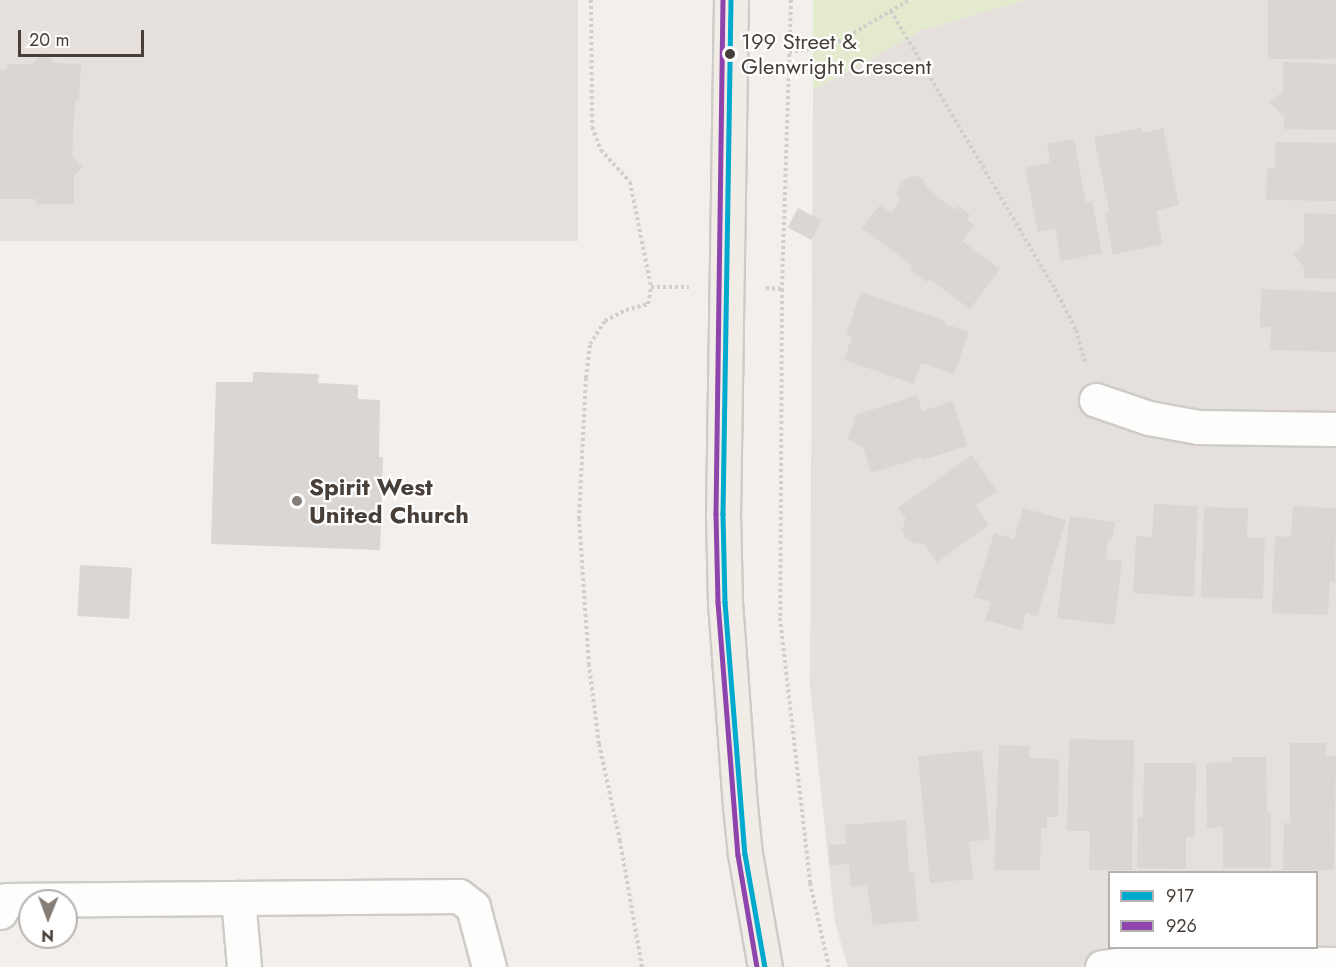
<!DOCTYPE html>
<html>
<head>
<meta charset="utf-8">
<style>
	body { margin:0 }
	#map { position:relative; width:1336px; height:967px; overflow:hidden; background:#f2efec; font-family:Jost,sans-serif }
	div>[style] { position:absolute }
	.residential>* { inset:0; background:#e5e0db; transform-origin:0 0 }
	.green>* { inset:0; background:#e4eace }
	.building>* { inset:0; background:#dad6d3; transform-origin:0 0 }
	.path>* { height:4px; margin-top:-2px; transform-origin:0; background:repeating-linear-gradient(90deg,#d2cfcb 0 3px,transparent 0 6px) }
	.roads { filter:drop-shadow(2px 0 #cecbc8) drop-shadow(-2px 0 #cecbc8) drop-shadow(0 2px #cecbc8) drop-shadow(0 -2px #cecbc8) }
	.minor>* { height:33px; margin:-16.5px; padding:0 16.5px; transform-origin:16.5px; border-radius:16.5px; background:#fdfdfc }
	.major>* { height:33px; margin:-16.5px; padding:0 16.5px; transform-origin:16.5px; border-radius:16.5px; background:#f1ece5 }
	.bus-1>* { height:4.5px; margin:-2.25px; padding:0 2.25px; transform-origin:2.25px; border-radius:2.25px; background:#00a9ce }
	.bus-2>* { height:4.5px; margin:-2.25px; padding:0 2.25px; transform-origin:2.25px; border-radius:2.25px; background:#8e44ad }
	.dots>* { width:16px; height:16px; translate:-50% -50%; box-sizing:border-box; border:3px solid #fff; border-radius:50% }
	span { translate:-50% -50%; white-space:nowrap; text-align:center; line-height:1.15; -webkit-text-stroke:4.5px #fff; paint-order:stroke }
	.bus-label { font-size:22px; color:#483f39 }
	.left { translate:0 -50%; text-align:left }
	.poi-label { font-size:24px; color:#483f39; font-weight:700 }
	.legend { position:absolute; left:1108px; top:871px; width:210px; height:78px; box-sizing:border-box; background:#fff; border:2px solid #b6b2b0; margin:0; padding:8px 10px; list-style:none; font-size:18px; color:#483f39 }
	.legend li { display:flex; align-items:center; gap:12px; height:30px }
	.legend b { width:30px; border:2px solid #b6b2b0 }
	.north { position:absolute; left:18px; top:889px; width:60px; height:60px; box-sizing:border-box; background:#fff; border:2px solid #b6b2b0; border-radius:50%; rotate:181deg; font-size:16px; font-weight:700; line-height:24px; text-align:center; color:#483f39 }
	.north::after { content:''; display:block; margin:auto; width:21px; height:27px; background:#847d78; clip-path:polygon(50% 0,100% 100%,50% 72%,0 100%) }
	.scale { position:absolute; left:18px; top:30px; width:126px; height:27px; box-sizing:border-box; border:3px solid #483f39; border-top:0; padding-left:8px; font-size:18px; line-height:21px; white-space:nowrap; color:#483f39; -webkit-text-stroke:4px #fff; paint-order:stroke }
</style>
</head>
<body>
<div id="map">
	<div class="residential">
		<div style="left:0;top:0;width:578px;height:241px"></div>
		<div style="clip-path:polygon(evenodd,1026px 0,1336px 0,1336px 967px,848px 967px,835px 923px,810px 687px,813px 90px,922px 30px,1026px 0,1110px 872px,1316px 872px,1316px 948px,1110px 948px,1110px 872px)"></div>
	</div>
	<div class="green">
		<div style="clip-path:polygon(813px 0,1026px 0,922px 30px,813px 90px)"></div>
	</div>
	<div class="building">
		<div style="left:1268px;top:0;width:68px;height:59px"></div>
		<div style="clip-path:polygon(42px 52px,55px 63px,81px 64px,79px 101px,75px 101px,72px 156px,83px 167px,74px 176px,74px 204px,36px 204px,36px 199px,0 199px,0 69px,7px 69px,7px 64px,32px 64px)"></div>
		<div style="clip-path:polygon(1283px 62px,1336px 64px,1336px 130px,1284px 129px,1284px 116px,1269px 103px,1283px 91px)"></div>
		<div style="clip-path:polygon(1141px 128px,1142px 133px,1163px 128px,1179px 205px,1156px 211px,1163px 244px,1113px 255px,1105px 212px,1109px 211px,1094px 137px)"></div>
		<div style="clip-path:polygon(1074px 139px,1086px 202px,1092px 201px,1102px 253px,1061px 261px,1055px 228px,1038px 232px,1025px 168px,1050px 162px,1047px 144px)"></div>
		<div style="clip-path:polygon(1275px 142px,1336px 143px,1336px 201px,1266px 200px,1267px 168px,1275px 168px)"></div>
		<div style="clip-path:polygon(916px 176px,923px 179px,929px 190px,955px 210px,958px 206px,970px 215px,967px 219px,974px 225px,962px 241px,1000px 269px,970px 309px,929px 279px,927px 282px,910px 270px,913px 266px,862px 228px,880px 205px,891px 213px,900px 200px,897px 193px,900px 184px,908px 177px)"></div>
		<div style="left:798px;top:208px;width:27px;height:22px;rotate:28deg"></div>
		<div style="clip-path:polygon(1304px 213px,1336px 214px,1336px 279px,1304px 278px,1304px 267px,1293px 254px,1304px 245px)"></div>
		<div style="clip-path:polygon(1261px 289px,1336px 292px,1336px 352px,1270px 350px,1271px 327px,1260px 327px)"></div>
		<div style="clip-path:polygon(861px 292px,946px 321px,945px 324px,969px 332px,954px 374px,921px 363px,914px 384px,844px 360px,852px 337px,846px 335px)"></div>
		<div style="clip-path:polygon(253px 372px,319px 374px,318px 383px,358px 385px,358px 399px,380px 400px,379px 457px,383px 457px,380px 550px,211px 544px,216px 382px,253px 382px)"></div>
		<div style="clip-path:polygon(917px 395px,922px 411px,953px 401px,967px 446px,923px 460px,922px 457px,871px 473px,863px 447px,847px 439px,855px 421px,853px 416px)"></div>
		<div style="clip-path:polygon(972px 455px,997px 491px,976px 506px,989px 525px,937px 562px,923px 543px,916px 544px,905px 538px,902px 529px,906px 519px,898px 508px)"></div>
		<div style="clip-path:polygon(1154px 504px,1198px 506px,1194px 597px,1133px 593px,1136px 536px,1152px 537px)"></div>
		<div style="clip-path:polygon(1293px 506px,1336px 508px,1335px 582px,1330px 581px,1328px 615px,1272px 613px,1275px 536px,1291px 537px)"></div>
		<div style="clip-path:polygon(1204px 507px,1248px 508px,1247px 538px,1265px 538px,1263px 599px,1201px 597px)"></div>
		<div style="clip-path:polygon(1023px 508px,1066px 520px,1037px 616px,1026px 613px,1021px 630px,985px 620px,991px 602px,974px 597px,994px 533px,1014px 539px)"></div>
		<div style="clip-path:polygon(1070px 516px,1115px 522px,1112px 540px,1108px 539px,1106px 559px,1122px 561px,1114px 625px,1057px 618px)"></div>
		<div style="left:80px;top:565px;width:52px;height:51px;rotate:3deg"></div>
		<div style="clip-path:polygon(1069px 739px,1134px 740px,1132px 870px,1089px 870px,1090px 831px,1067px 831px)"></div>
		<div style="clip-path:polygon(1290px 743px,1326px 743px,1325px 756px,1336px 756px,1334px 870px,1283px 870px,1284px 823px,1290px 823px)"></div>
		<div style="clip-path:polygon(999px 745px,1030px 746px,1029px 758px,1059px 759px,1058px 817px,1047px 817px,1047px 828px,1041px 828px,1040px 870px,994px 870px)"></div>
		<div style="clip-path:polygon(982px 750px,990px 839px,969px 842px,973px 879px,930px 883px,918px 756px)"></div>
		<div style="clip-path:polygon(1232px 757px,1266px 757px,1267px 813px,1271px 813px,1271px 868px,1223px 868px,1223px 827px,1207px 828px,1206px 763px,1232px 762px)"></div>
		<div style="clip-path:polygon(1144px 763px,1196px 763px,1195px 837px,1186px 837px,1186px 869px,1137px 868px,1138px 817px,1143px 817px)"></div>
		<div style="clip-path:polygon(906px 820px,909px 873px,914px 872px,918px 921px,873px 925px,867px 885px,851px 887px,849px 864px,830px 865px,829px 845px,846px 844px,845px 825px)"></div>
	</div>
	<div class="path">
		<div style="left:591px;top:0;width:127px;rotate:89.5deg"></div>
		<div style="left:592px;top:127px;width:25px;rotate:69deg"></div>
		<div style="left:601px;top:150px;width:43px;rotate:47.8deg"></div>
		<div style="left:630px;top:182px;width:107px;rotate:78.7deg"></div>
		<div style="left:791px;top:0;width:289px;rotate:91.8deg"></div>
		<div style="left:782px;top:289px;width:329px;rotate:90.3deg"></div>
		<div style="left:780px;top:618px;width:267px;rotate:83.5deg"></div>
		<div style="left:810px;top:883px;width:86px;rotate:77.3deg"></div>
		<div style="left:891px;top:11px;width:323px;rotate:59.5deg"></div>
		<div style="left:1055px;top:289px;width:46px;rotate:62.9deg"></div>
		<div style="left:1076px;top:330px;width:36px;rotate:74deg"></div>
		<div style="left:789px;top:52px;width:45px;rotate:-9deg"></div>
		<div style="left:833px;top:45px;width:88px;rotate:-30.6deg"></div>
		<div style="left:766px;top:288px;width:16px;rotate:4deg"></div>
		<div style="left:642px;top:967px;width:128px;rotate:-99.9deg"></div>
		<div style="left:620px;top:841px;width:99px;rotate:-102.2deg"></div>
		<div style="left:599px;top:744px;width:80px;rotate:-97.2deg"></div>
		<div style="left:589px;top:665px;width:146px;rotate:-93.9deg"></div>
		<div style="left:579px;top:519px;width:141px;rotate:-87.2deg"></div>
		<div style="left:586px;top:378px;width:34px;rotate:-83deg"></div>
		<div style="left:590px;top:344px;width:27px;rotate:-57deg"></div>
		<div style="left:605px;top:321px;width:24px;rotate:-28deg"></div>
		<div style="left:626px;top:310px;width:23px;rotate:-15deg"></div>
		<div style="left:648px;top:304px;width:17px;rotate:-80deg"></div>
		<div style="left:651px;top:287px;width:38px"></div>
	</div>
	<div class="roads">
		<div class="minor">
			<div style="left:1096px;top:400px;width:56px;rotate:18.8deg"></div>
			<div style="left:1149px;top:418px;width:50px;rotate:10.4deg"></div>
			<div style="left:1198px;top:427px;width:138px;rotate:0.8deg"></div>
			<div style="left:238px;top:898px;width:69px;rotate:85deg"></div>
			<div style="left:0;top:912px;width:13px;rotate:-63deg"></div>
			<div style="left:6px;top:900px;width:453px;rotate:-0.5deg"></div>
			<div style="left:459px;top:896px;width:18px;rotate:38deg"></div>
			<div style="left:473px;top:907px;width:62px;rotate:75.1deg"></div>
			<div style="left:1102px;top:967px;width:35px;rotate:-8deg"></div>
			<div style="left:1137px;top:962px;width:199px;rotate:0.6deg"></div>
		</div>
		<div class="major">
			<div style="left:731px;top:0;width:514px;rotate:90.89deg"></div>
			<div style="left:723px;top:514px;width:88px;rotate:88.7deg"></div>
			<div style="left:725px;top:602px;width:205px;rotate:85.8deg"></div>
			<div style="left:740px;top:806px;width:48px;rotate:84.1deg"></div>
			<div style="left:745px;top:854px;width:115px;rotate:80deg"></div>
		</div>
	</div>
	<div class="bus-1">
		<div style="left:731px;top:0;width:514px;rotate:90.89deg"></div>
		<div style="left:723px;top:514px;width:88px;rotate:88.7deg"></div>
		<div style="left:725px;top:602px;width:253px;rotate:85.5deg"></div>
		<div style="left:745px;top:854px;width:115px;rotate:80deg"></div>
	</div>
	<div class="bus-2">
		<div style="left:723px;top:0;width:514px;rotate:90.78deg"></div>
		<div style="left:716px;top:514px;width:88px;rotate:88.7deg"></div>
		<div style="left:718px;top:602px;width:254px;rotate:85.5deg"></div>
		<div style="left:738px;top:855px;width:114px;rotate:80.4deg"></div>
	</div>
	<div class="dots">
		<div style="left:730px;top:54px;background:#483f39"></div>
		<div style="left:297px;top:501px;background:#847d78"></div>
	</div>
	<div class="bus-label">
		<span class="left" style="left:741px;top:54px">199 Street &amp;<br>Glenwright Crescent</span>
	</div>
	<div class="poi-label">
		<span class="left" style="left:309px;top:501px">Spirit West<br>United Church</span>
	</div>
	<ul class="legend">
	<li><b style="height:8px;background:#00a9ce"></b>917</li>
	<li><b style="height:8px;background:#8e44ad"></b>926</li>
	</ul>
	<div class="north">N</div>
	<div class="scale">20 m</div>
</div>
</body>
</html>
